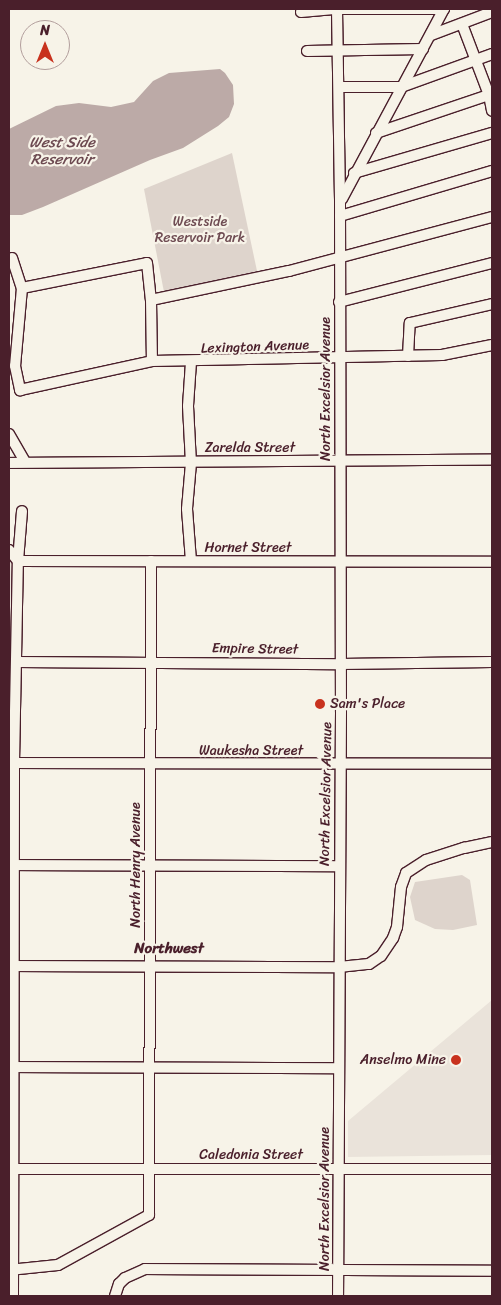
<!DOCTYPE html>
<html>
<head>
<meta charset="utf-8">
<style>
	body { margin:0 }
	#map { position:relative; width:501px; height:1305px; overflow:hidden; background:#f7f3e8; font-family:Sriracha,sans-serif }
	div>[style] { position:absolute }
	.built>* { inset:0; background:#eae3da }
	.green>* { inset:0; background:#ded4cc }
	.water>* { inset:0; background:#bcaaa7 }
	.roads { filter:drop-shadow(1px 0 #4a1f2b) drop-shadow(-1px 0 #4a1f2b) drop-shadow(0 1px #4a1f2b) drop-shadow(0 -1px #4a1f2b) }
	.minor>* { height:10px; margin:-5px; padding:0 5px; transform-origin:5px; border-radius:5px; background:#f7f3e8 }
	.dots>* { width:14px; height:14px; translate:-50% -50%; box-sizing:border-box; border:2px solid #f7f3e8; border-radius:50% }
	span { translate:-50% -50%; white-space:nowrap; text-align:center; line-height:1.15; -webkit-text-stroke:4.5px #f7f3e8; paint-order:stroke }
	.park-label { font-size:14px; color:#6f4c53 }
	.street-label { font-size:14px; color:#4a1f2b }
	.poi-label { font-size:14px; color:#4a1f2b }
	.left { translate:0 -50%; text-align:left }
	.right { translate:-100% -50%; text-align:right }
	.water-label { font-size:15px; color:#6c4950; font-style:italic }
	.neighbourhood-label { font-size:15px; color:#4a1f2b; font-weight:700 }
	.frame { position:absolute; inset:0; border:10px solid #4a1f2b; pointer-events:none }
	.north { position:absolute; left:20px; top:20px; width:50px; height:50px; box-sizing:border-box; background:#f7f3e8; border:1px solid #b29e9c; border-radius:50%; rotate:0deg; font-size:14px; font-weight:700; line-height:20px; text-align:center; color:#4a1f2b }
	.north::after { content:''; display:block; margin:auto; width:18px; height:22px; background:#c8321e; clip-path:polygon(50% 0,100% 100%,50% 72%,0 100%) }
</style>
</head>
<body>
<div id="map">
	<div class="built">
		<div style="clip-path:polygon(9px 555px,14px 565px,12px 701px,9px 701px)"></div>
		<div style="clip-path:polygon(492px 1000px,492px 1155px,348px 1157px,348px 1121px)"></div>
	</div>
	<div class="green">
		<div style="clip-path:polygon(232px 153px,257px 271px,164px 292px,144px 189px)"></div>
		<div style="clip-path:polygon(462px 875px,470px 880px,477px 925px,453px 930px,435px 929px,415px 920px,410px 897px,415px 882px)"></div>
	</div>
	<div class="water">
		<div style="clip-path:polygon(220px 69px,225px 73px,233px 85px,234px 104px,229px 117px,218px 126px,183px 148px,150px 160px,43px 207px,22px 215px,9px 215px,9px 129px,56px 106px,79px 103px,111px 107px,134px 102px,153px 81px,169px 73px)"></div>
	</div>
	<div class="roads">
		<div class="minor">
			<div style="left:337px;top:9px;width:193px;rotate:89.1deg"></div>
			<div style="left:340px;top:202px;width:510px;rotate:89.89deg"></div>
			<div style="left:341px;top:712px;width:584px;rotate:90.29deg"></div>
			<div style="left:301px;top:12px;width:36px;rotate:-5deg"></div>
			<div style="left:337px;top:9px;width:107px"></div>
			<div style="left:462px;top:24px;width:76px;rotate:69.2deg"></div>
			<div style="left:489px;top:95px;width:16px;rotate:79deg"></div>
			<div style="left:431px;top:35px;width:65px;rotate:-20.7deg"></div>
			<div style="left:307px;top:51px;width:116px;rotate:-1deg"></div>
			<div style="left:339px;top:87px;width:62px"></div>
			<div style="left:401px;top:87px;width:97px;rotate:-19.9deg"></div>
			<div style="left:376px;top:133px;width:122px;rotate:-18.6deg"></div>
			<div style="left:354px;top:173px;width:144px;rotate:-16.2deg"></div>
			<div style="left:342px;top:199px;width:216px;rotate:-61.8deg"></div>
			<div style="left:340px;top:216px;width:159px;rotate:-16.5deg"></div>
			<div style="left:12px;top:258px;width:32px;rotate:72deg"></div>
			<div style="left:22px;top:288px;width:78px;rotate:95.1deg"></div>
			<div style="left:15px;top:366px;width:25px;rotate:78deg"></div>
			<div style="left:20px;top:390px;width:135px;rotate:-12.4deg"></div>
			<div style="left:152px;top:361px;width:290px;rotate:-1.2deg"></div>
			<div style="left:442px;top:355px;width:51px;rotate:-11.3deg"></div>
			<div style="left:22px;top:288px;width:127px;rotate:-11.3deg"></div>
			<div style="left:147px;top:263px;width:37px;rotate:84deg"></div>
			<div style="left:151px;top:300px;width:61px;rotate:89.1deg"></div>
			<div style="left:151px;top:300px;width:141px;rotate:-11.9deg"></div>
			<div style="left:289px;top:271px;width:210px;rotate:-14.9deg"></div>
			<div style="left:339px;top:302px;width:158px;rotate:-14.3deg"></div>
			<div style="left:408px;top:356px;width:33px;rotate:-87deg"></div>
			<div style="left:410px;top:323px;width:84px;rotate:-13deg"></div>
			<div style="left:191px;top:362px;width:44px;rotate:93.9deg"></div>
			<div style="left:188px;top:406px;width:57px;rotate:87deg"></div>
			<div style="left:191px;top:463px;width:46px;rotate:95deg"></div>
			<div style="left:187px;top:509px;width:52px;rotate:85.6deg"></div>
			<div style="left:9px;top:434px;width:32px;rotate:60deg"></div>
			<div style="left:9px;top:463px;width:483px;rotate:-0.4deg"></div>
			<div style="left:9px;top:550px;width:14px;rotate:51deg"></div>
			<div style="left:18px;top:561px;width:474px;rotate:0.1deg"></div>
			<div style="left:17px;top:662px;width:323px;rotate:0.4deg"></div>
			<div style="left:340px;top:664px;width:152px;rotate:-0.8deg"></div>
			<div style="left:9px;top:763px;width:483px;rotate:0.1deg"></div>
			<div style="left:9px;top:865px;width:330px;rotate:0.2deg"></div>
			<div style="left:10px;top:966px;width:329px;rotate:0.2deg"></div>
			<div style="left:339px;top:967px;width:30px;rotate:-6deg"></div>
			<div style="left:369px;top:964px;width:14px;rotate:-34deg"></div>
			<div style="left:381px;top:956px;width:22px;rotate:-56deg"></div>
			<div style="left:393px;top:938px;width:12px;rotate:-70deg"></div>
			<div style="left:397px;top:927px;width:40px;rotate:-84.3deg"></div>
			<div style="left:401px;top:887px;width:15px;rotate:-70deg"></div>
			<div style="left:406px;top:873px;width:24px;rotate:-33deg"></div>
			<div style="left:426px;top:860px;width:40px;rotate:-18deg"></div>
			<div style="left:464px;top:848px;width:29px;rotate:-12deg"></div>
			<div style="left:10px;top:1067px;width:329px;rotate:0.2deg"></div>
			<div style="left:10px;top:1169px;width:482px"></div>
			<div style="left:9px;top:1270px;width:49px;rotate:-5.8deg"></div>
			<div style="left:58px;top:1265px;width:104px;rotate:-28.8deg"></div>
			<div style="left:149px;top:1215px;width:654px;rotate:-89.82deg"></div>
			<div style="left:13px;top:1296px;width:533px;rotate:-89.89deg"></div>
			<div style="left:14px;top:763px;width:202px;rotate:-88.9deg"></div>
			<div style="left:18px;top:561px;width:50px;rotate:-85.4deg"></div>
			<div style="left:115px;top:1296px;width:13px;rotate:-72deg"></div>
			<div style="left:119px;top:1284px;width:8px;rotate:-45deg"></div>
			<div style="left:125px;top:1278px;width:22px;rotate:-24deg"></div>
			<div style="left:145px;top:1269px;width:347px;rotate:0.3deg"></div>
		</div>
	</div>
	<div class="dots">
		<div style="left:320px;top:704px;background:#c8321e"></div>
		<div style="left:456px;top:1060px;background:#c8321e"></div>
	</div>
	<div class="park-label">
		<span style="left:200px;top:230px">Westside<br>Reservoir Park</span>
	</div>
	<div class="street-label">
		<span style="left:255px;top:347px;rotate:-2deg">Lexington Avenue</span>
		<span style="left:326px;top:389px;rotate:-90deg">North Excelsior Avenue</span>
		<span style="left:250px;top:448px">Zarelda Street</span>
		<span style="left:248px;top:548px">Hornet Street</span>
		<span style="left:255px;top:649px;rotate:1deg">Empire Street</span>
		<span style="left:251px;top:751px">Waukesha Street</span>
		<span style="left:326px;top:794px;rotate:-89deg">North Excelsior Avenue</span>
		<span style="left:136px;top:865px;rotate:-90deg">North Henry Avenue</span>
		<span style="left:251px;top:1155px">Caledonia Street</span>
		<span style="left:325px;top:1199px;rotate:-90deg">North Excelsior Avenue</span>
	</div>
	<div class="poi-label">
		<span class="left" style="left:330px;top:704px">Sam's Place</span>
		<span class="right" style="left:446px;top:1060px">Anselmo Mine</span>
	</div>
	<div class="water-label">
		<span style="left:62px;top:151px">West Side<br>Reservoir</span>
	</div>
	<div class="neighbourhood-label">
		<span style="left:169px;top:949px">Northwest</span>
	</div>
	<div class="frame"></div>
	<div class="north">N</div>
</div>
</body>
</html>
